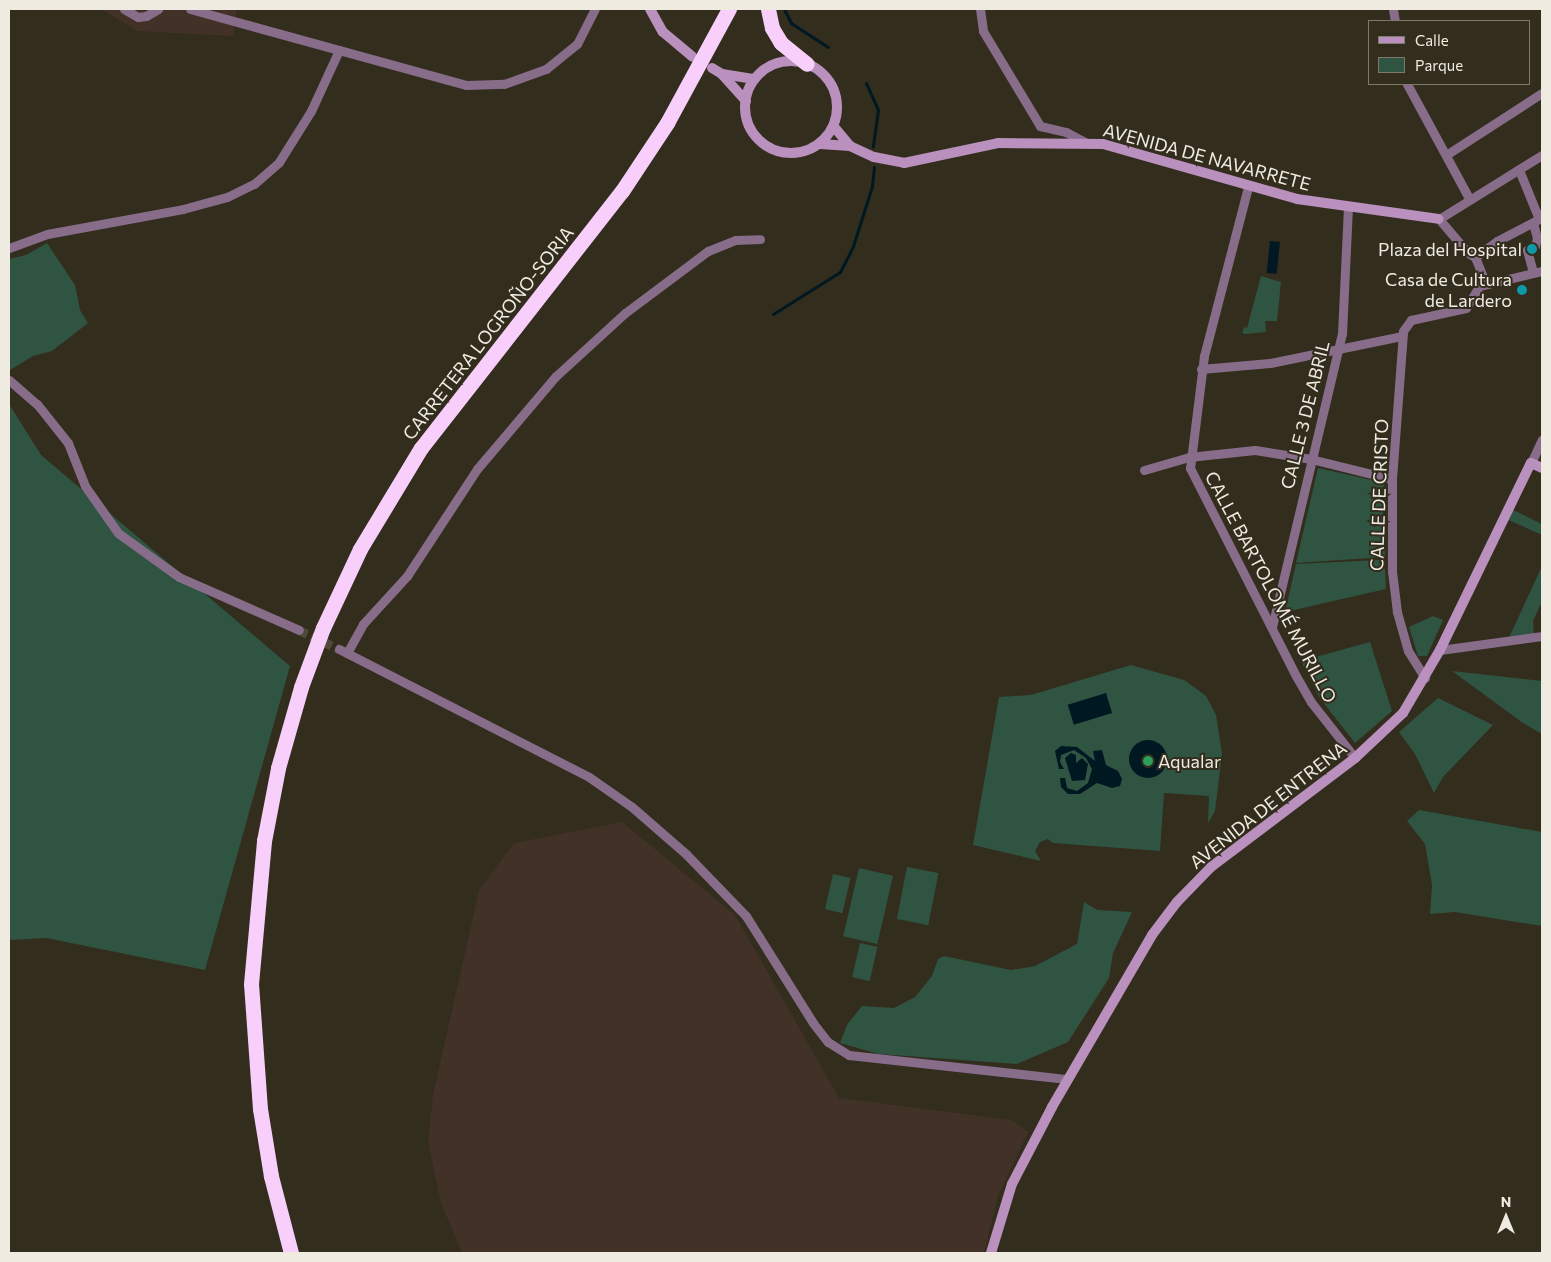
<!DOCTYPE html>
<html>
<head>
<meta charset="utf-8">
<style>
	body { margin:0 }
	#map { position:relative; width:1551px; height:1262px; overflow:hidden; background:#332d1d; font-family:Commissioner,sans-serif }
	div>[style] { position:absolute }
	.industrial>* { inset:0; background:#423127 }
	.green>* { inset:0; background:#2f5442; transform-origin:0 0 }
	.water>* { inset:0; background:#001821; transform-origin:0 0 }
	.round { border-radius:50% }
	.stream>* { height:3px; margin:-1.5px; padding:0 1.5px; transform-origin:1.5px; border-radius:1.5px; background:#001821 }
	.street-tunnel>* { height:9px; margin-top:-4.5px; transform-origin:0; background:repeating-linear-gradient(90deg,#4f4a3a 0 9px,transparent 0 13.5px) }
	.street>* { height:9px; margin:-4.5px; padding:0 4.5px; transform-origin:4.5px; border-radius:4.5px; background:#876d8a }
	.secondary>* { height:10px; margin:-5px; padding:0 5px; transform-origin:5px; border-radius:5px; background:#ba90be }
	.secondary>.ring { margin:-5px; padding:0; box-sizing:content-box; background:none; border:10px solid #ba90be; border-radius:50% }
	.highway>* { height:15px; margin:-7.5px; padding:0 7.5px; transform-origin:7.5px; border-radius:7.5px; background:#f7cffa }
	.dots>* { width:14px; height:14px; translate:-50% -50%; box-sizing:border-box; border:2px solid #332d1d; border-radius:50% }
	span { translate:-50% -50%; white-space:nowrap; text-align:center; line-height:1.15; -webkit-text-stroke:4px #332d1d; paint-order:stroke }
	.street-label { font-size:18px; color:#efebe1 }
	.poi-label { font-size:18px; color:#efebe1 }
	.right { translate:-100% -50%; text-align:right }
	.left { translate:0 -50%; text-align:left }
	.frame { position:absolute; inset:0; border:10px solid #efebe1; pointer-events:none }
	.legend { position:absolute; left:1368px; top:20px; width:162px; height:65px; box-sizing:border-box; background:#332d1d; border:1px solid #7e796b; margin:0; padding:6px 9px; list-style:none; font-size:15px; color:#efebe1 }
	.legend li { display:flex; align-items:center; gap:10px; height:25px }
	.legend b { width:25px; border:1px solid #7e796b }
	.north { position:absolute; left:1481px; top:1192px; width:50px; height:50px; -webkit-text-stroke:4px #332d1d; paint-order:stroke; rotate:0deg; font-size:14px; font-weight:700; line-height:20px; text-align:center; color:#efebe1 }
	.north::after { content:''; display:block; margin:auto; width:18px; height:22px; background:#efebe1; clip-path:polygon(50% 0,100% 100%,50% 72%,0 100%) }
</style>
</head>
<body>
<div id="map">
	<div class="industrial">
		<div style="clip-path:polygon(101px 9px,237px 9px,233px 36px,137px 31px)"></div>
		<div style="clip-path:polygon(622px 822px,735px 915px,839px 1098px,1011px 1120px,1028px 1132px,998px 1196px,984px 1253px,462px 1253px,441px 1203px,428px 1142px,433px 1095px,479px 890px,514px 843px)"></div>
	</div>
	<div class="green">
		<div style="clip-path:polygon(47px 243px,75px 285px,80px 310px,88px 323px,52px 351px,33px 356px,10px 370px,9px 259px,26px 255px)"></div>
		<div style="clip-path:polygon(1261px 276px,1281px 282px,1277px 321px,1265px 321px,1266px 332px,1245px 334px,1242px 333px,1244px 327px,1247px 328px)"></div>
		<div style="clip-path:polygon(9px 404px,41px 455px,290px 666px,205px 970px,46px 938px,9px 940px)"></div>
		<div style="clip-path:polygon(1318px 468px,1385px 483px,1382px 490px,1385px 557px,1296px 563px)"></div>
		<div style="clip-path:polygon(1509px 508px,1542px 524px,1542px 535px,1504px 518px)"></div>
		<div style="clip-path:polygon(1379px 560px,1380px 566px,1385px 569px,1386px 589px,1285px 612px,1296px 564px)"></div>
		<div style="clip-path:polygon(1542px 566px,1542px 601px,1533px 621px,1534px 637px,1507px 642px)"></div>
		<div style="clip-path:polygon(1433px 616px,1443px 620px,1427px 656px,1418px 656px,1409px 627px)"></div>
		<div style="clip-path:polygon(1370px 642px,1392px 711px,1355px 743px,1319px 697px,1301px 661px)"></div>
		<div style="clip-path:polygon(1131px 665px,1184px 680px,1206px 696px,1216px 715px,1222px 754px,1215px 811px,1208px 823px,1209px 796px,1164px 793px,1160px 851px,1053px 843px,1048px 839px,1040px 842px,1035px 851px,1041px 861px,973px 845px,999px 697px,1031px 695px)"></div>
		<div style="clip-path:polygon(1452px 671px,1542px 681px,1542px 734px,1523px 723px)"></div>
		<div style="clip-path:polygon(1438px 698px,1493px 725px,1443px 777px,1434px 793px,1415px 754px,1399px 732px)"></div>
		<div style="clip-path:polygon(1419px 810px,1542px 832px,1542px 926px,1455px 912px,1430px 914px,1432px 885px,1425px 844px,1407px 821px)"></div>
		<div style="left:907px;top:867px;width:32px;height:53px;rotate:11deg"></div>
		<div style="left:859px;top:868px;width:35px;height:70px;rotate:13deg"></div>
		<div style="left:833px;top:874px;width:18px;height:36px;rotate:13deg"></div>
		<div style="clip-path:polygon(1084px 902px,1097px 910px,1132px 912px,1113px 953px,1109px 978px,1068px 1042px,1017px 1064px,879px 1054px,840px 1043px,847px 1025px,862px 1006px,894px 1008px,915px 997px,932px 976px,938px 959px,944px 956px,1011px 970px,1035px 966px,1077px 944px)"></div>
		<div style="left:860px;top:943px;width:18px;height:35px;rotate:13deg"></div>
	</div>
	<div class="water">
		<div style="left:1270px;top:241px;width:10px;height:32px;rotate:6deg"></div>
		<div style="left:1106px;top:693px;width:21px;height:40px;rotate:73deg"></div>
		<div class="round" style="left:1129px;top:740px;width:38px;height:38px"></div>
		<div style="clip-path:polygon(1061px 746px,1077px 747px,1095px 761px,1093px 751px,1102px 750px,1106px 765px,1118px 771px,1122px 779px,1120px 786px,1112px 788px,1097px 783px,1080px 794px,1068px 794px,1061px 787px,1060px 778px,1065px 778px,1067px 788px,1077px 791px,1088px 783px,1092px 769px,1086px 758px,1074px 750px,1061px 755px,1060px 762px,1064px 769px,1059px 769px,1055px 751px)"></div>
		<div style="clip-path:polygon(1071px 753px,1076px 755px,1076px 763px,1082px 758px,1088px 764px,1085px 780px,1072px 781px,1065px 758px)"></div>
	</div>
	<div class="stream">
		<div style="left:784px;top:9px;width:16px;rotate:63deg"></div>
		<div style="left:791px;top:23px;width:44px;rotate:33deg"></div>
		<div style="left:866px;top:83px;width:30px;rotate:66deg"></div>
		<div style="left:878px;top:110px;width:37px;rotate:98deg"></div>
		<div style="left:773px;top:314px;width:79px;rotate:-32.1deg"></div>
		<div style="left:840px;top:272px;width:29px;rotate:-63deg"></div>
		<div style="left:853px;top:246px;width:63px;rotate:-72.4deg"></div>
		<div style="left:872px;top:186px;width:19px;rotate:-84deg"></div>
	</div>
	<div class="street-tunnel">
		<div style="left:299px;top:630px;width:44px;rotate:25.4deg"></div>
	</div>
	<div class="street">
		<div style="left:124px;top:9px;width:16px;rotate:30deg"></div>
		<div style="left:138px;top:17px;width:8px;rotate:-7deg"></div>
		<div style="left:146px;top:16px;width:14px;rotate:-30deg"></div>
		<div style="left:190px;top:9px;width:286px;rotate:15.4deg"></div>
		<div style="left:466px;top:85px;width:38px;rotate:-2deg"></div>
		<div style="left:504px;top:84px;width:45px;rotate:-19.7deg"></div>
		<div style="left:546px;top:69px;width:40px;rotate:-39deg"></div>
		<div style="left:577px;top:44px;width:39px;rotate:-63deg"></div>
		<div style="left:980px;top:9px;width:22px;rotate:82deg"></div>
		<div style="left:983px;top:31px;width:111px;rotate:59deg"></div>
		<div style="left:1040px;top:126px;width:27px;rotate:13deg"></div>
		<div style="left:1066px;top:132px;width:24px;rotate:28deg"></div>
		<div style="left:1393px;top:9px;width:12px;rotate:81deg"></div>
		<div style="left:1407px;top:84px;width:130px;rotate:61.5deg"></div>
		<div style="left:1446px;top:155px;width:114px;rotate:-32.9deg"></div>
		<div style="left:1248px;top:187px;width:175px;rotate:104.6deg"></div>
		<div style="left:1204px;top:356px;width:113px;rotate:97.1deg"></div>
		<div style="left:1190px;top:468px;width:233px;rotate:63deg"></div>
		<div style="left:1296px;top:676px;width:30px;rotate:60deg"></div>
		<div style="left:1311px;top:702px;width:71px;rotate:51.8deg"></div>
		<div style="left:1533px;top:223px;width:16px;rotate:75deg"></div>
		<div style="left:1537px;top:238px;width:8px;rotate:104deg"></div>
		<div style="left:1535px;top:246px;width:9px;rotate:153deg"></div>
		<div style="left:1527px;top:250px;width:23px;rotate:75deg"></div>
		<div style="left:9px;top:248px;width:40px;rotate:-20.2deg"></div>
		<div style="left:47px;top:234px;width:138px;rotate:-10.4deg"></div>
		<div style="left:183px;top:209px;width:46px;rotate:-15.3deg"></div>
		<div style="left:227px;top:197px;width:30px;rotate:-26deg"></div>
		<div style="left:254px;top:184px;width:33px;rotate:-41deg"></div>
		<div style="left:279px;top:162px;width:60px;rotate:-57.9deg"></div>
		<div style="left:311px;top:111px;width:67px;rotate:-65.3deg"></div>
		<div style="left:1475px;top:257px;width:8px;rotate:-150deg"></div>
		<div style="left:1468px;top:253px;width:45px;rotate:-130.5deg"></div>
		<div style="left:1439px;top:219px;width:121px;rotate:-31.9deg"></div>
		<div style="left:1475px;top:257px;width:27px;rotate:-36deg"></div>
		<div style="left:1497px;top:241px;width:47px;rotate:-27.6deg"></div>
		<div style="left:1539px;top:219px;width:53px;rotate:-112.2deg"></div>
		<div style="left:1475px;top:257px;width:29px;rotate:68deg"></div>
		<div style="left:1201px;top:369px;width:69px;rotate:-5deg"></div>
		<div style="left:1270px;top:363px;width:134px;rotate:-11.6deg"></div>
		<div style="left:9px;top:380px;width:37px;rotate:41deg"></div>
		<div style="left:37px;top:404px;width:50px;rotate:51.5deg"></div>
		<div style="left:68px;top:443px;width:46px;rotate:68.4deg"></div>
		<div style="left:85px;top:486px;width:57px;rotate:54.9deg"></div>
		<div style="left:118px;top:533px;width:75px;rotate:35.8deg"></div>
		<div style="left:179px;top:577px;width:131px;rotate:23.8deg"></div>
		<div style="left:1531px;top:463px;width:26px;rotate:-65deg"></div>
		<div style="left:1144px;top:470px;width:47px;rotate:-16.1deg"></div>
		<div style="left:1189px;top:457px;width:66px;rotate:-6.1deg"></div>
		<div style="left:1255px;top:450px;width:57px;rotate:9.1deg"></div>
		<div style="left:1311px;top:459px;width:83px;rotate:13.9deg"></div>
		<div style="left:1272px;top:627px;width:301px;rotate:-76.6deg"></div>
		<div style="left:1342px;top:334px;width:126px;rotate:-87.3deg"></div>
		<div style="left:339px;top:649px;width:281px;rotate:27.1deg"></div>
		<div style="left:589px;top:777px;width:52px;rotate:34.9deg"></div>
		<div style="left:632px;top:807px;width:72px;rotate:41deg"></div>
		<div style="left:686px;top:854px;width:86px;rotate:45.9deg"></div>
		<div style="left:746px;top:916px;width:126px;rotate:57.9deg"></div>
		<div style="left:813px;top:1023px;width:24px;rotate:52deg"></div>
		<div style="left:828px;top:1042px;width:25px;rotate:32deg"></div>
		<div style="left:849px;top:1055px;width:220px;rotate:6.3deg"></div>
		<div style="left:1440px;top:650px;width:103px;rotate:-7.8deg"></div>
		<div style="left:347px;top:653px;width:33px;rotate:-61deg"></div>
		<div style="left:363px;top:624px;width:65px;rotate:-47.5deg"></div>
		<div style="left:407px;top:576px;width:128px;rotate:-56.8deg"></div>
		<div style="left:477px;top:469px;width:122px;rotate:-49.7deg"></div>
		<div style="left:556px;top:376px;width:93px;rotate:-42.4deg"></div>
		<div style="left:625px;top:313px;width:104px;rotate:-36.8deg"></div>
		<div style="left:708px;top:251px;width:29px;rotate:-22deg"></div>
		<div style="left:735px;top:240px;width:25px;rotate:-2deg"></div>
		<div style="left:1425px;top:678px;width:32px;rotate:-122deg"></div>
		<div style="left:1408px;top:651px;width:41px;rotate:-105.8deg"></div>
		<div style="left:1397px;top:612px;width:41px;rotate:-97deg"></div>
		<div style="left:1392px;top:571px;width:92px;rotate:-90deg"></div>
		<div style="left:1392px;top:479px;width:148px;rotate:-85.7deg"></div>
		<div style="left:1403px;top:331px;width:14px;rotate:-54deg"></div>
		<div style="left:1411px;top:320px;width:56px;rotate:-12.3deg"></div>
		<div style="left:1466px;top:308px;width:26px;rotate:-59deg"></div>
		<div style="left:1479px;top:286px;width:65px;rotate:-13.4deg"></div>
	</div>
	<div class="secondary">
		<div style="left:650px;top:9px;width:26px;rotate:61deg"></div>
		<div style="left:663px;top:32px;width:38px;rotate:40deg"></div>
		<div class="ring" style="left:745px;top:61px;width:82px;height:82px"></div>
		<div style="left:712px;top:68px;width:12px;rotate:31deg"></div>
		<div style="left:746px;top:101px;width:36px;rotate:-132deg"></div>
		<div style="left:722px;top:74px;width:33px;rotate:9deg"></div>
		<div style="left:820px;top:144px;width:30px;rotate:4deg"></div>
		<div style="left:850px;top:146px;width:26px;rotate:-130deg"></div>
		<div style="left:850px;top:146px;width:26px;rotate:25deg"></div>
		<div style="left:874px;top:157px;width:31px;rotate:11deg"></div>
		<div style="left:904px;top:163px;width:96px;rotate:-12deg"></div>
		<div style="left:998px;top:143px;width:105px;rotate:0.5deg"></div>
		<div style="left:1103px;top:144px;width:202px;rotate:15.8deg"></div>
		<div style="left:1297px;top:199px;width:143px;rotate:8deg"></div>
		<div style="left:991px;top:1253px;width:72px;rotate:-73.1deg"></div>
		<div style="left:1012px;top:1184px;width:87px;rotate:-62.5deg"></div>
		<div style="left:1052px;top:1107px;width:199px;rotate:-59.8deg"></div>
		<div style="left:1152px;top:935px;width:41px;rotate:-52.9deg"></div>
		<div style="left:1177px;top:902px;width:49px;rotate:-45.8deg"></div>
		<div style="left:1211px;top:867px;width:181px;rotate:-37.1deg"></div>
		<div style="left:1355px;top:758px;width:66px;rotate:-43.2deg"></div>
		<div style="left:1403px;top:713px;width:73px;rotate:-59.6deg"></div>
		<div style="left:1440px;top:650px;width:208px;rotate:-64.1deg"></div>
		<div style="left:1531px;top:463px;width:12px;rotate:24deg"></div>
	</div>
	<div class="highway">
		<div style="left:768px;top:9px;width:19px;rotate:78deg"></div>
		<div style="left:772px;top:28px;width:17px;rotate:59deg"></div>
		<div style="left:781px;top:43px;width:33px;rotate:39deg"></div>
		<div style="left:291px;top:1253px;width:80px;rotate:-104.6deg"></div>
		<div style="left:271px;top:1176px;width:68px;rotate:-99.3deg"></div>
		<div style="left:260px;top:1109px;width:125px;rotate:-94.1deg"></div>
		<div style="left:251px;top:984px;width:144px;rotate:-84.8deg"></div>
		<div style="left:264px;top:841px;width:74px;rotate:-79.1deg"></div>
		<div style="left:278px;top:768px;width:84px;rotate:-74.1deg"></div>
		<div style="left:301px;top:687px;width:63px;rotate:-69.6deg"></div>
		<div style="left:323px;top:628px;width:87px;rotate:-64.9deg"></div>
		<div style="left:360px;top:549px;width:118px;rotate:-58.9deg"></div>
		<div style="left:421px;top:448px;width:326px;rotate:-52deg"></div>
		<div style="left:622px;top:191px;width:82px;rotate:-56.5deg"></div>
		<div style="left:667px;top:123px;width:130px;rotate:-61.5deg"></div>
	</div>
	<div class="dots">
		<div style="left:1532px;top:249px;background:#0f9aa8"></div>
		<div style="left:1522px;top:290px;background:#0f9aa8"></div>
		<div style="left:1148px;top:761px;background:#2e9e5b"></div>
	</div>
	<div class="street-label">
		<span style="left:1207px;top:157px;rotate:15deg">AVENIDA DE NAVARRETE</span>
		<span style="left:488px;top:333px;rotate:-52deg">CARRETERA LOGROÑO-SORIA</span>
		<span style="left:1305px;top:415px;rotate:-76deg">CALLE 3 DE ABRIL</span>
		<span style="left:1379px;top:495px;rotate:-88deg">CALLE DE CRISTO</span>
		<span style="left:1271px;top:587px;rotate:62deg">CALLE BARTOLOMÉ MURILLO</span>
		<span style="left:1268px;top:805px;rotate:-38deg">AVENIDA DE ENTRENA</span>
	</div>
	<div class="poi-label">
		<span class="right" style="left:1522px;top:249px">Plaza del Hospital</span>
		<span class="right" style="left:1512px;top:290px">Casa de Cultura<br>de Lardero</span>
		<span class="left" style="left:1158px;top:761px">Aqualar</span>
	</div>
	<div class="frame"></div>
	<ul class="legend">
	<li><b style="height:6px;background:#ba90be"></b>Calle</li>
	<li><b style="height:14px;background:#2f5442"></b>Parque</li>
	</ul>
	<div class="north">N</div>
</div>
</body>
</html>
